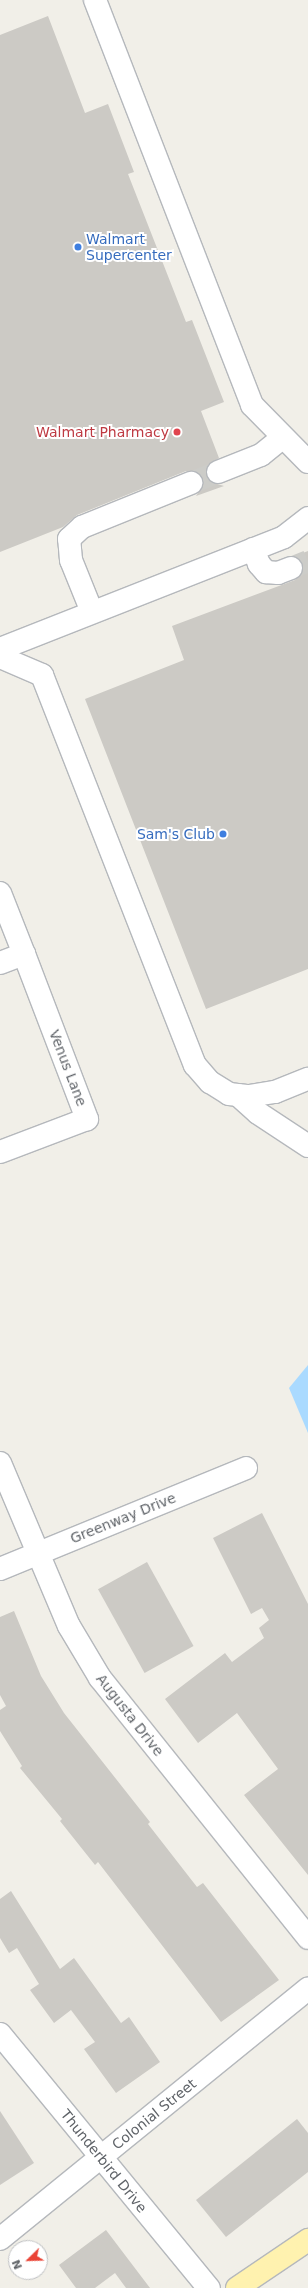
<!DOCTYPE html>
<html>
<head>
<meta charset="utf-8">
<style>
	body { margin:0 }
	#map { position:relative; width:308px; height:2288px; overflow:hidden; background:#f1efe8; font-family:"DejaVu Sans",sans-serif }
	div>[style] { position:absolute }
	.water>* { inset:0; background:#aadaff }
	.building>* { inset:0; background:#cccac5; transform-origin:0 0 }
	.minor-tunnel>* { height:22px; margin-top:-11px; transform-origin:0; background:repeating-linear-gradient(90deg,#ccccc8 0 22px,transparent 0 33px) }
	.roads { filter:drop-shadow(1px 0 #b5b8bc) drop-shadow(-1px 0 #b5b8bc) drop-shadow(0 1px #b5b8bc) drop-shadow(0 -1px #b5b8bc) }
	.minor>* { height:22px; margin:-11px; padding:0 11px; transform-origin:11px; border-radius:11px; background:#fff }
	.major>* { height:22px; margin:-11px; padding:0 11px; transform-origin:11px; border-radius:11px; background:#fff2af }
	.dots>* { width:11px; height:11px; translate:-50% -50%; box-sizing:border-box; border:2px solid #fff; border-radius:50% }
	span { translate:-50% -50%; white-space:nowrap; text-align:center; line-height:1.15; -webkit-text-stroke:4px #fff; paint-order:stroke }
	.shop-label { font-size:14px; color:#366cbe }
	.left { translate:0 -50%; text-align:left }
	.right { translate:-100% -50%; text-align:right }
	.health-label { font-size:14px; color:#be3a42 }
	.street-label { font-size:14px; color:#5f6368 }
	.north { position:absolute; left:8px; top:2240px; width:40px; height:40px; box-sizing:border-box; background:#fff; border:1px solid #bfc1c3; border-radius:50%; rotate:247deg; font-size:11px; font-weight:700; line-height:16px; text-align:center; color:#5f6368 }
	.north::after { content:''; display:block; margin:auto; width:14px; height:18px; background:#ea4335; clip-path:polygon(50% 0,100% 100%,50% 72%,0 100%) }
</style>
</head>
<body>
<div id="map">
	<div class="water">
		<div style="clip-path:polygon(308px 1365px,308px 1433px,289px 1388px)"></div>
	</div>
	<div class="building">
		<div style="clip-path:polygon(48px 16px,85px 113px,108px 104px,134px 172px,128px 174px,186px 322px,192px 320px,224px 402px,201px 411px,219px 458px,208px 465px,206px 476px,211px 482px,224px 486px,196px 496px,203px 485px,203px 479px,198px 473px,186px 471px,77px 515px,63px 527px,0 552px,0 35px)"></div>
		<div style="clip-path:polygon(308px 551px,308px 969px,206px 1009px,85px 699px,184px 660px,172px 626px,295px 580px,303px 570px,302px 563px,295px 556px)"></div>
		<div style="clip-path:polygon(262px 1513px,308px 1604px,308px 1875px,244px 1795px,278px 1769px,237px 1713px,198px 1743px,165px 1699px,225px 1653px,232px 1662px,264px 1638px,259px 1628px,269px 1620px,262px 1608px,251px 1614px,213px 1538px)"></div>
		<div style="left:147px;top:1562px;width:96px;height:56px;rotate:61deg"></div>
		<div style="clip-path:polygon(14px 1611px,41px 1676px,64px 1713px,150px 1822px,148px 1824px,197px 1887px,203px 1883px,279px 1980px,221px 2022px,98px 1862px,95px 1865px,60px 1821px,62px 1819px,20px 1768px,22px 1766px,0 1731px,0 1710px,6px 1706px,0 1695px,0 1617px)"></div>
		<div style="clip-path:polygon(11px 1891px,60px 1969px,74px 1958px,121px 2023px,129px 2017px,160px 2062px,116px 2093px,84px 2049px,95px 2042px,71px 2010px,54px 2023px,30px 1990px,39px 1984px,17px 1948px,9px 1953px,0 1938px,0 1899px)"></div>
		<div style="clip-path:polygon(0 2111px,34px 2163px,0 2185px)"></div>
		<div style="clip-path:polygon(297px 2119px,308px 2133px,308px 2172px,226px 2237px,196px 2200px)"></div>
		<div style="clip-path:polygon(106px 2230px,150px 2288px,126px 2288px,115px 2273px,95px 2288px,76px 2288px,59px 2265px)"></div>
	</div>
	<div class="minor-tunnel">
		<div style="left:191px;top:483px;width:29px;rotate:-22deg"></div>
		<div style="left:291px;top:568px;width:18px;rotate:-22deg"></div>
	</div>
	<div class="roads">
		<div class="minor">
			<div style="left:95px;top:0;width:434px;rotate:68.8deg"></div>
			<div style="left:252px;top:405px;width:80px;rotate:45.5deg"></div>
			<div style="left:218px;top:472px;width:46px;rotate:-21.6deg"></div>
			<div style="left:261px;top:455px;width:27px;rotate:-39deg"></div>
			<div style="left:253px;top:549px;width:16px;rotate:68deg"></div>
			<div style="left:259px;top:564px;width:11px;rotate:49deg"></div>
			<div style="left:266px;top:572px;width:12px;rotate:5deg"></div>
			<div style="left:278px;top:573px;width:14px;rotate:-21deg"></div>
			<div style="left:92px;top:612px;width:56px;rotate:-112deg"></div>
			<div style="left:71px;top:560px;width:21px;rotate:-95deg"></div>
			<div style="left:69px;top:539px;width:18px;rotate:-43deg"></div>
			<div style="left:82px;top:527px;width:118px;rotate:-22deg"></div>
			<div style="left:0;top:649px;width:305px;rotate:-21.5deg"></div>
			<div style="left:284px;top:537px;width:31px;rotate:-38deg"></div>
			<div style="left:0;top:657px;width:46px;rotate:23.2deg"></div>
			<div style="left:42px;top:675px;width:419px;rotate:68.6deg"></div>
			<div style="left:195px;top:1065px;width:23px;rotate:49deg"></div>
			<div style="left:210px;top:1082px;width:22px;rotate:32deg"></div>
			<div style="left:229px;top:1094px;width:20px;rotate:6deg"></div>
			<div style="left:249px;top:1096px;width:26px;rotate:-9deg"></div>
			<div style="left:275px;top:1092px;width:35px;rotate:-22deg"></div>
			<div style="left:0;top:893px;width:66px;rotate:68.5deg"></div>
			<div style="left:0;top:963px;width:26px;rotate:-21deg"></div>
			<div style="left:24px;top:954px;width:177px;rotate:69.1deg"></div>
			<div style="left:87px;top:1119px;width:93px;rotate:159.2deg"></div>
			<div style="left:238px;top:1095px;width:27px;rotate:42deg"></div>
			<div style="left:258px;top:1113px;width:60px;rotate:33.4deg"></div>
			<div style="left:0;top:1463px;width:177px;rotate:67.1deg"></div>
			<div style="left:69px;top:1626px;width:61px;rotate:59.2deg"></div>
			<div style="left:100px;top:1678px;width:333px;rotate:51.3deg"></div>
			<div style="left:0;top:1569px;width:266px;rotate:-22.3deg"></div>
			<div style="left:0;top:2034px;width:329px;rotate:50.6deg"></div>
			<div style="left:0;top:2239px;width:397px;rotate:-39.1deg"></div>
		</div>
		<div class="major">
			<div style="left:237px;top:2288px;width:86px;rotate:-34.1deg"></div>
		</div>
	</div>
	<div class="dots">
		<div style="left:78px;top:247px;background:#3f7fe0"></div>
		<div style="left:177px;top:432px;background:#e0444e"></div>
		<div style="left:223px;top:834px;background:#3f7fe0"></div>
	</div>
	<div class="shop-label">
		<span class="left" style="left:86px;top:247px">Walmart<br>Supercenter</span>
		<span class="right" style="left:215px;top:834px">Sam's Club</span>
	</div>
	<div class="health-label">
		<span class="right" style="left:169px;top:432px">Walmart Pharmacy</span>
	</div>
	<div class="street-label">
		<span style="left:68px;top:1068px;rotate:69deg">Venus Lane</span>
		<span style="left:123px;top:1518px;rotate:-22deg">Greenway Drive</span>
		<span style="left:130px;top:1715px;rotate:52deg">Augusta Drive</span>
		<span style="left:154px;top:2114px;rotate:-39deg">Colonial Street</span>
		<span style="left:104px;top:2161px;rotate:51deg">Thunderbird Drive</span>
	</div>
	<div class="north">N</div>
</div>
</body>
</html>
